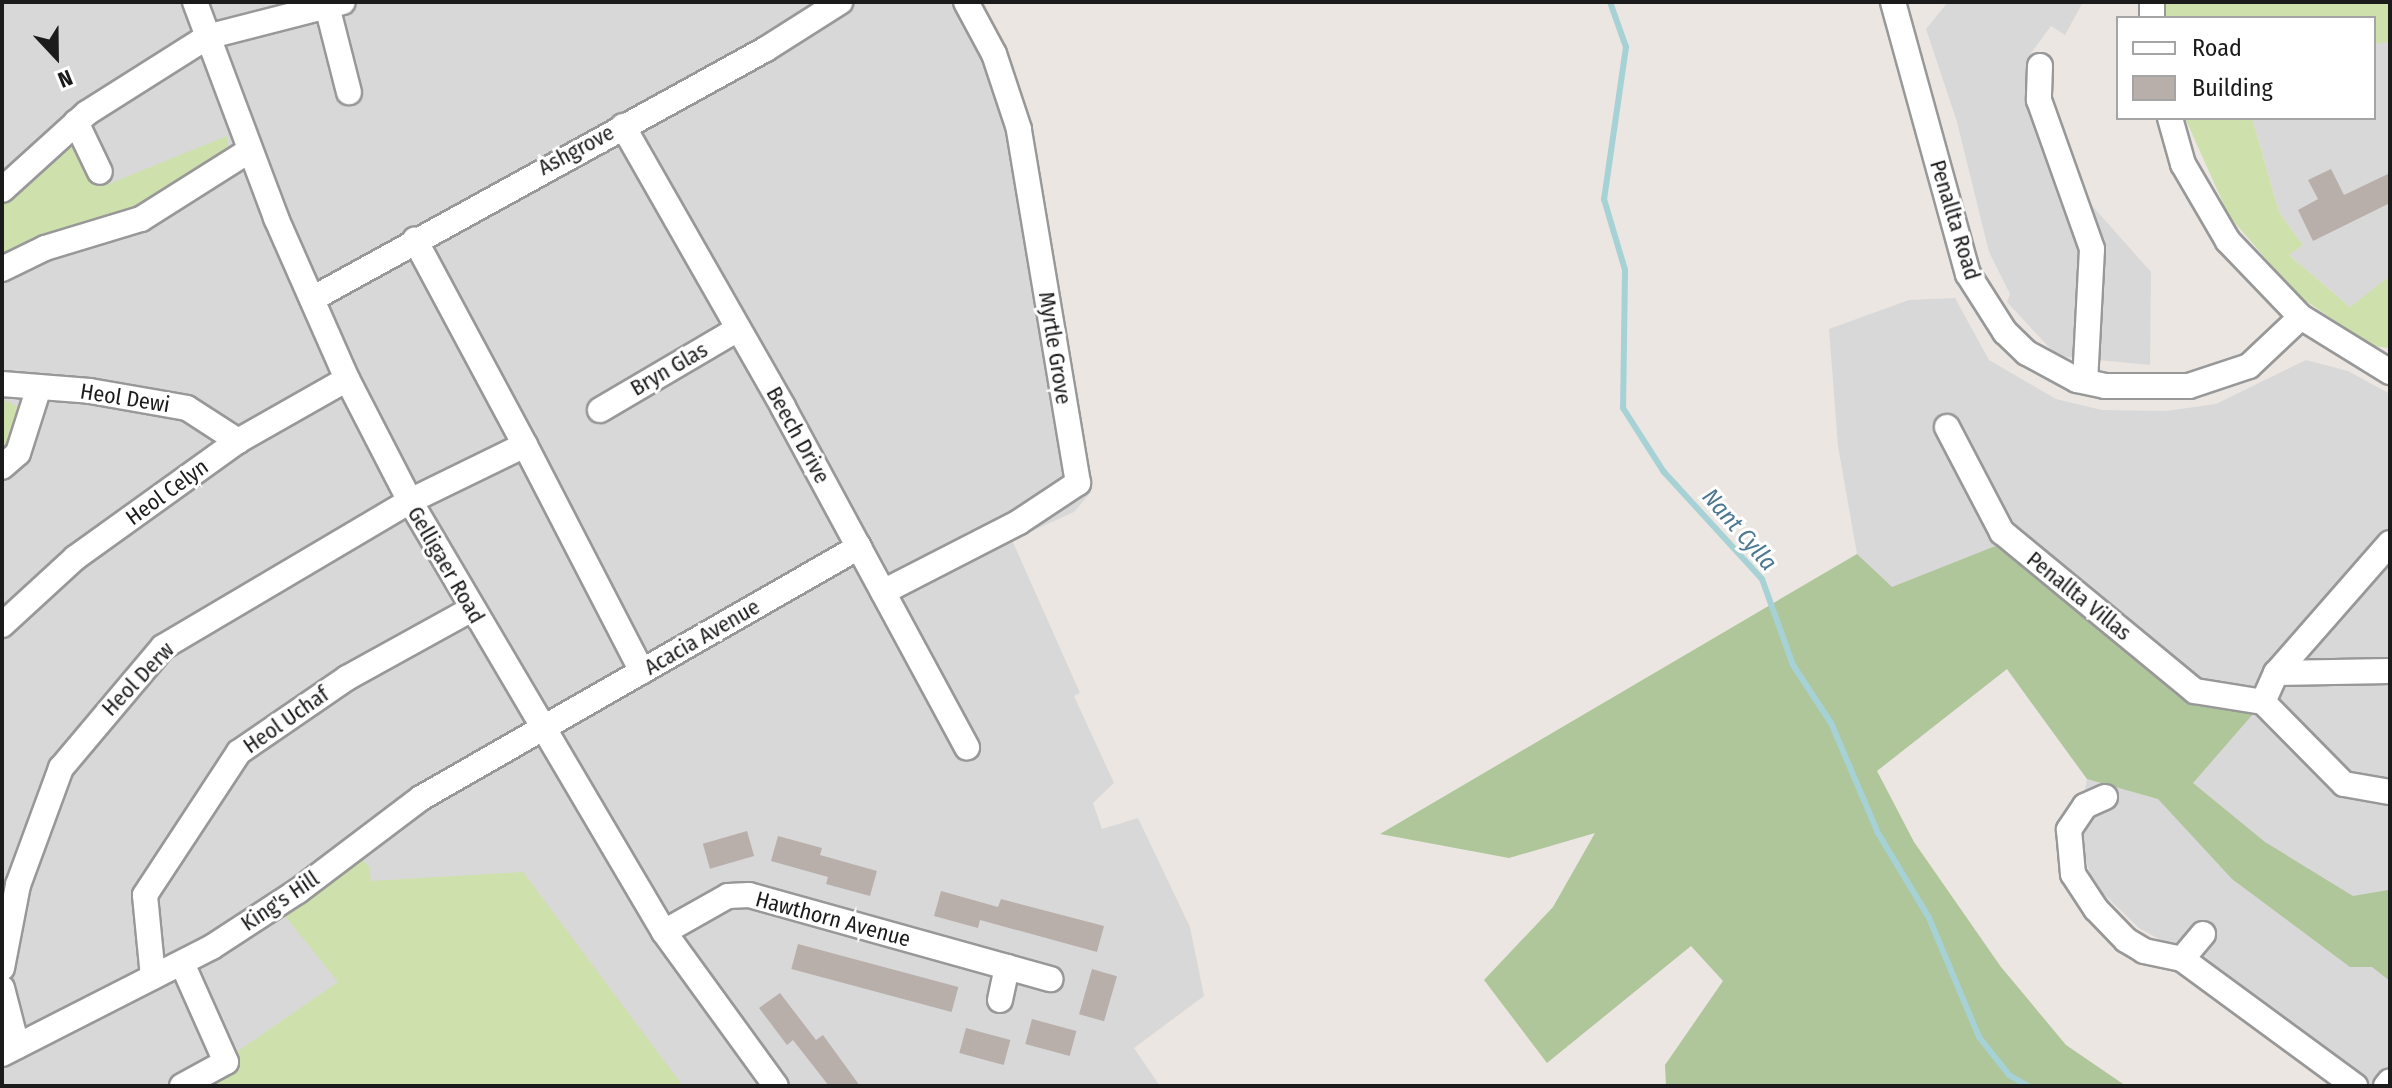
<!DOCTYPE html>
<html>
<head>
<meta charset="utf-8">
<style>
	body { margin:0 }
	#map { position:relative; width:2392px; height:1088px; overflow:hidden; background:#ebe6e1; font-family:"Fira Sans Condensed",sans-serif }
	div>[style] { position:absolute }
	.residential>* { inset:0; background:#d9d8d8 }
	.grass>* { inset:0; background:#cee1ac }
	.forest>* { inset:0; background:#aec69a }
	.stream>* { height:6px; margin:-3px; padding:0 3px; transform-origin:3px; border-radius:3px; background:#a6d1d5 }
	.building>* { inset:0; background:#b8afab; transform-origin:0 0 }
	.roads { filter:drop-shadow(2px 0 #989898) drop-shadow(-2px 0 #989898) drop-shadow(0 2px #989898) drop-shadow(0 -2px #989898) }
	.minor>* { height:24px; margin:-12px; padding:0 12px; transform-origin:12px; border-radius:12px; background:#fff }
	span { translate:-50% -50%; white-space:nowrap; text-align:center; line-height:1.15; -webkit-text-stroke:6px #fff; paint-order:stroke }
	.street-label { font-size:22px; color:#1b1b1b }
	.water-label { font-size:24px; color:#4c7891; font-style:italic }
	.frame { position:absolute; inset:0; border:4px solid #1b1b1b; pointer-events:none }
	.legend { position:absolute; left:2116px; top:16px; width:260px; height:104px; box-sizing:border-box; background:#fff; border:2px solid #a4a4a4; margin:0; padding:10px 14px; list-style:none; font-size:24px; color:#1b1b1b }
	.legend li { display:flex; align-items:center; gap:16px; height:40px }
	.legend b { width:40px; border:2px solid #a4a4a4 }
	.north { position:absolute; left:16px; top:16px; width:80px; height:80px; -webkit-text-stroke:6px #fff; paint-order:stroke; rotate:158deg; font-size:22px; font-weight:700; line-height:32px; text-align:center; color:#1b1b1b }
	.north::after { content:''; display:block; margin:auto; width:28px; height:36px; background:#1b1b1b; clip-path:polygon(50% 0,100% 100%,50% 72%,0 100%) }
</style>
</head>
<body>
<div id="map">
	<div class="residential">
		<div style="clip-path:polygon(2px 2px,979px 2px,1058px 319px,1090px 477px,1091px 492px,1074px 512px,1012px 540px,1080px 693px,1074px 696px,1114px 783px,1093px 803px,1102px 829px,1138px 818px,1190px 927px,1204px 996px,1134px 1048px,1160px 1086px,2px 1086px)"></div>
		<div style="clip-path:polygon(1948px 2px,2083px 2px,2065px 35px,2051px 26px,2026px 60px,2061px 185px,2072px 183px,2151px 272px,2150px 365px,2057px 356px,2007px 302px,2010px 294px,1989px 252px,1957px 122px,1926px 29px)"></div>
		<div style="clip-path:polygon(2387px 42px,2390px 57px,2390px 324px,2350px 307px,2288px 254px,2303px 245px,2279px 212px,2252px 118px,2374px 118px,2374px 44px)"></div>
		<div style="clip-path:polygon(1955px 298px,1989px 360px,2056px 399px,2102px 410px,2166px 411px,2216px 404px,2306px 360px,2348px 371px,2390px 394px,2390px 1086px,2371px 1086px,2197px 960px,2139px 928px,2093px 884px,2077px 829px,2087px 779px,2007px 669px,1891px 588px,1857px 554px,1838px 446px,1829px 329px,1909px 300px)"></div>
	</div>
	<div class="grass">
		<div style="clip-path:polygon(2166px 2px,2390px 2px,2390px 57px,2387px 42px,2374px 44px,2374px 18px,2166px 18px)"></div>
		<div style="clip-path:polygon(2185px 118px,2252px 118px,2279px 212px,2303px 245px,2289px 255px,2350px 307px,2390px 276px,2390px 348px,2372px 346px,2297px 295px,2229px 216px)"></div>
		<div style="clip-path:polygon(227px 136px,228px 146px,219px 158px,164px 200px,2px 265px,2px 196px,78px 137px,101px 187px)"></div>
		<div style="clip-path:polygon(2px 399px,21px 408px,2px 463px)"></div>
		<div style="clip-path:polygon(357px 853px,369px 867px,371px 881px,523px 872px,683px 1086px,217px 1086px,235px 1053px,338px 982px,284px 915px)"></div>
	</div>
	<div class="forest">
		<div style="clip-path:polygon(2003px 543px,2188px 702px,2253px 714px,2193px 783px,2265px 842px,2353px 896px,2388px 890px,2390px 981px,2372px 967px,2350px 967px,2232px 879px,2158px 799px,2087px 779px,2007px 669px,1877px 771px,1914px 842px,2001px 967px,2066px 1045px,2126px 1086px,1666px 1086px,1665px 1065px,1723px 981px,1691px 946px,1547px 1063px,1484px 980px,1553px 907px,1595px 833px,1509px 858px,1380px 834px,1857px 554px,1892px 587px)"></div>
	</div>
	<div class="stream">
		<div style="left:1610px;top:2px;width:48px;rotate:70.4deg"></div>
		<div style="left:1626px;top:47px;width:154px;rotate:98.2deg"></div>
		<div style="left:1604px;top:199px;width:74px;rotate:73.5deg"></div>
		<div style="left:1625px;top:270px;width:138px;rotate:90.8deg"></div>
		<div style="left:1623px;top:408px;width:76px;rotate:57.4deg"></div>
		<div style="left:1664px;top:472px;width:145px;rotate:47.5deg"></div>
		<div style="left:1762px;top:579px;width:91px;rotate:70.2deg"></div>
		<div style="left:1793px;top:665px;width:69px;rotate:56.8deg"></div>
		<div style="left:1831px;top:723px;width:120px;rotate:66.9deg"></div>
		<div style="left:1878px;top:833px;width:99px;rotate:59deg"></div>
		<div style="left:1929px;top:918px;width:129px;rotate:67.2deg"></div>
		<div style="left:1979px;top:1037px;width:48px;rotate:51.7deg"></div>
		<div style="left:2009px;top:1075px;width:22px;rotate:30deg"></div>
	</div>
	<div class="building">
		<div style="clip-path:polygon(2331px 169px,2344px 195px,2390px 173px,2390px 203px,2313px 241px,2298px 210px,2318px 199px,2308px 180px)"></div>
		<div style="left:747px;top:831px;width:26px;height:46px;rotate:74deg"></div>
		<div style="clip-path:polygon(778px 836px,822px 848px,820px 855px,877px 871px,870px 896px,826px 884px,828px 877px,771px 861px)"></div>
		<div style="clip-path:polygon(941px 891px,998px 907px,1001px 899px,1104px 926px,1097px 952px,980px 920px,978px 928px,934px 916px)"></div>
		<div style="left:798px;top:944px;width:166px;height:26px;rotate:15deg"></div>
		<div style="left:1092px;top:969px;width:26px;height:47px;rotate:16deg"></div>
		<div style="clip-path:polygon(780px 993px,816px 1040px,823px 1035px,860px 1086px,829px 1086px,793px 1040px,787px 1045px,759px 1008px)"></div>
		<div style="left:1032px;top:1019px;width:46px;height:26px;rotate:15deg"></div>
		<div style="left:966px;top:1028px;width:46px;height:26px;rotate:15deg"></div>
	</div>
	<div class="roads">
		<div class="minor">
			<div style="left:195px;top:2px;width:231px;rotate:69.4deg"></div>
			<div style="left:276px;top:218px;width:176px;rotate:66.2deg"></div>
			<div style="left:347px;top:379px;width:137px;rotate:62.7deg"></div>
			<div style="left:410px;top:501px;width:500px;rotate:59.49deg"></div>
			<div style="left:664px;top:932px;width:190px;rotate:54deg"></div>
			<div style="left:1893px;top:2px;width:282px;rotate:74.6deg"></div>
			<div style="left:1968px;top:274px;width:69px;rotate:57.5deg"></div>
			<div style="left:2005px;top:332px;width:30px;rotate:44deg"></div>
			<div style="left:2027px;top:353px;width:57px;rotate:28.4deg"></div>
			<div style="left:2077px;top:380px;width:29px;rotate:12deg"></div>
			<div style="left:2105px;top:386px;width:84px"></div>
			<div style="left:2189px;top:386px;width:63px;rotate:-18.4deg"></div>
			<div style="left:2249px;top:366px;width:71px;rotate:-43.3deg"></div>
			<div style="left:2301px;top:317px;width:105px;rotate:31.7deg"></div>
			<div style="left:2152px;top:2px;width:16px;rotate:90deg"></div>
			<div style="left:327px;top:6px;width:89px;rotate:75.7deg"></div>
			<div style="left:2040px;top:66px;width:34px;rotate:92deg"></div>
			<div style="left:2039px;top:100px;width:158px;rotate:70.4deg"></div>
			<div style="left:2092px;top:249px;width:132px;rotate:93deg"></div>
			<div style="left:2170px;top:118px;width:48px;rotate:74.2deg"></div>
			<div style="left:2183px;top:164px;width:89px;rotate:59.7deg"></div>
			<div style="left:2228px;top:241px;width:105px;rotate:46.2deg"></div>
			<div style="left:76px;top:122px;width:55px;rotate:64.4deg"></div>
			<div style="left:623px;top:126px;width:323px;rotate:60.3deg"></div>
			<div style="left:783px;top:407px;width:387px;rotate:61.6deg"></div>
			<div style="left:2px;top:190px;width:115px;rotate:-42.2deg"></div>
			<div style="left:87px;top:113px;width:142px;rotate:-32.3deg"></div>
			<div style="left:207px;top:37px;width:140px;rotate:-14.4deg"></div>
			<div style="left:2px;top:269px;width:48px;rotate:-26deg"></div>
			<div style="left:45px;top:248px;width:100px;rotate:-16.8deg"></div>
			<div style="left:141px;top:219px;width:129px;rotate:-32.3deg"></div>
			<div style="left:312px;top:299px;width:518px;rotate:-28.84deg"></div>
			<div style="left:766px;top:49px;width:88px;rotate:-32.4deg"></div>
			<div style="left:2px;top:384px;width:88px;rotate:4.5deg"></div>
			<div style="left:90px;top:391px;width:98px;rotate:9.9deg"></div>
			<div style="left:187px;top:408px;width:61px;rotate:32.9deg"></div>
			<div style="left:600px;top:410px;width:160px;rotate:-30.4deg"></div>
			<div style="left:1947px;top:427px;width:119px;rotate:62.4deg"></div>
			<div style="left:2002px;top:532px;width:250px;rotate:39.5deg"></div>
			<div style="left:2195px;top:691px;width:69px;rotate:9.2deg"></div>
			<div style="left:525px;top:445px;width:255px;rotate:62.7deg"></div>
			<div style="left:2px;top:467px;width:21px;rotate:-41deg"></div>
			<div style="left:18px;top:453px;width:69px;rotate:-72.3deg"></div>
			<div style="left:2390px;top:543px;width:173px;rotate:131.2deg"></div>
			<div style="left:2276px;top:673px;width:32px;rotate:114deg"></div>
			<div style="left:2263px;top:702px;width:115px;rotate:45.4deg"></div>
			<div style="left:2344px;top:784px;width:47px;rotate:9.9deg"></div>
			<div style="left:883px;top:592px;width:153px;rotate:-27.2deg"></div>
			<div style="left:1019px;top:522px;width:71px;rotate:-33.5deg"></div>
			<div style="left:1078px;top:483px;width:359px;rotate:-99.5deg"></div>
			<div style="left:1019px;top:129px;width:79px;rotate:-108.4deg"></div>
			<div style="left:994px;top:54px;width:59px;rotate:-118.3deg"></div>
			<div style="left:2px;top:625px;width:99px;rotate:-42.5deg"></div>
			<div style="left:75px;top:558px;width:201px;rotate:-35.7deg"></div>
			<div style="left:238px;top:441px;width:125px;rotate:-29.6deg"></div>
			<div style="left:2276px;top:673px;width:114px;rotate:-1deg"></div>
			<div style="left:2105px;top:797px;width:22px;rotate:156deg"></div>
			<div style="left:2085px;top:806px;width:29px;rotate:124deg"></div>
			<div style="left:2069px;top:830px;width:44px;rotate:84.8deg"></div>
			<div style="left:2073px;top:874px;width:42px;rotate:56.7deg"></div>
			<div style="left:2096px;top:909px;width:43px;rotate:45.9deg"></div>
			<div style="left:2126px;top:940px;width:21px;rotate:31deg"></div>
			<div style="left:2144px;top:951px;width:39px;rotate:12deg"></div>
			<div style="left:664px;top:932px;width:73px;rotate:-29.4deg"></div>
			<div style="left:728px;top:896px;width:21px;rotate:-3deg"></div>
			<div style="left:749px;top:895px;width:313px;rotate:15.6deg"></div>
			<div style="left:2203px;top:934px;width:33px;rotate:130deg"></div>
			<div style="left:2182px;top:959px;width:215px;rotate:36.3deg"></div>
			<div style="left:2px;top:968px;width:85px;rotate:-79.1deg"></div>
			<div style="left:18px;top:885px;width:125px;rotate:-69.8deg"></div>
			<div style="left:61px;top:768px;width:158px;rotate:-49.9deg"></div>
			<div style="left:163px;top:647px;width:287px;rotate:-30.6deg"></div>
			<div style="left:410px;top:501px;width:128px;rotate:-26deg"></div>
			<div style="left:525px;top:445px;width:233px;rotate:-118.2deg"></div>
			<div style="left:153px;top:977px;width:82px;rotate:-95.6deg"></div>
			<div style="left:145px;top:895px;width:171px;rotate:-56.7deg"></div>
			<div style="left:239px;top:752px;width:131px;rotate:-34.4deg"></div>
			<div style="left:347px;top:678px;width:141px;rotate:-28.9deg"></div>
			<div style="left:2px;top:988px;width:60px;rotate:75.5deg"></div>
			<div style="left:1000px;top:1000px;width:34px;rotate:-78deg"></div>
			<div style="left:2px;top:1054px;width:236px;rotate:-27deg"></div>
			<div style="left:212px;top:947px;width:103px;rotate:-33.1deg"></div>
			<div style="left:298px;top:891px;width:154px;rotate:-37.1deg"></div>
			<div style="left:421px;top:798px;width:505px;rotate:-29.82deg"></div>
			<div style="left:182px;top:1086px;width:50px;rotate:-28.6deg"></div>
			<div style="left:226px;top:1062px;width:108px;rotate:-114deg"></div>
			<div style="left:2386px;top:1086px;width:6px;rotate:-51deg"></div>
		</div>
	</div>
	<div class="street-label">
		<span style="left:576px;top:150px;rotate:-28deg">Ashgrove</span>
		<span style="left:1955px;top:220px;rotate:73deg">Penallta Road</span>
		<span style="left:1055px;top:348px;rotate:81deg">Myrtle Grove</span>
		<span style="left:669px;top:369px;rotate:-30deg">Bryn Glas</span>
		<span style="left:125px;top:398px;rotate:9deg">Heol Dewi</span>
		<span style="left:798px;top:435px;rotate:61deg">Beech Drive</span>
		<span style="left:167px;top:492px;rotate:-36deg">Heol Celyn</span>
		<span style="left:446px;top:565px;rotate:60deg">Gelligaer Road</span>
		<span style="left:2079px;top:596px;rotate:39deg">Penallta Villas</span>
		<span style="left:702px;top:637px;rotate:-30deg">Acacia Avenue</span>
		<span style="left:138px;top:679px;rotate:-46deg">Heol Derw</span>
		<span style="left:286px;top:720px;rotate:-35deg">Heol Uchaf</span>
		<span style="left:280px;top:901px;rotate:-34deg">King's Hill</span>
		<span style="left:833px;top:919px;rotate:15deg">Hawthorn Avenue</span>
	</div>
	<div class="water-label">
		<span style="left:1739px;top:530px;rotate:49deg">Nant Cylla</span>
	</div>
	<div class="frame"></div>
	<ul class="legend">
	<li><b style="height:10px;background:#fff"></b>Road</li>
	<li><b style="height:22px;background:#b8afab"></b>Building</li>
	</ul>
	<div class="north">N</div>
</div>
</body>
</html>
